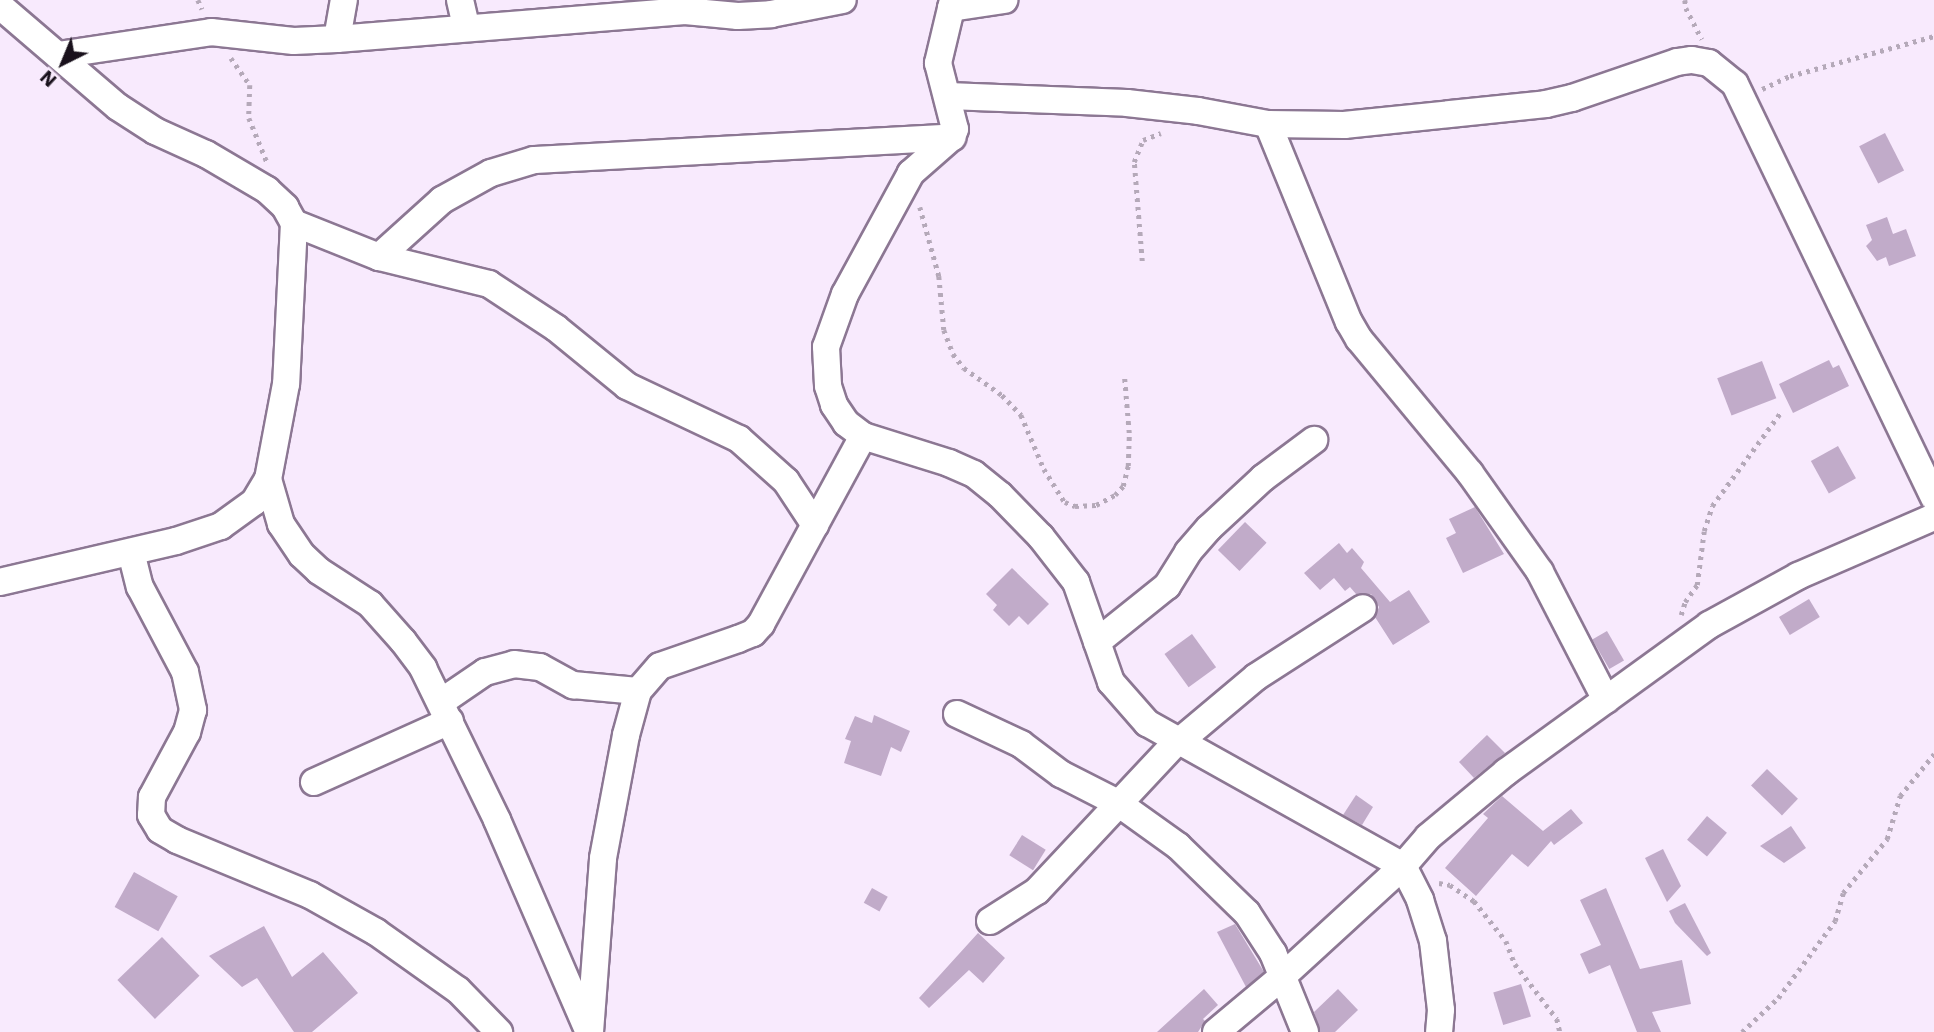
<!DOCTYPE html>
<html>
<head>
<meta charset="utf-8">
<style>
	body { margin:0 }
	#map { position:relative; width:1934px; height:1032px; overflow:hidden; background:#f8eafd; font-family:"Work Sans",sans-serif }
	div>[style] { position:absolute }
	.building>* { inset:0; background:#c1abc9; transform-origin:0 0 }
	.path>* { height:4.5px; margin-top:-2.25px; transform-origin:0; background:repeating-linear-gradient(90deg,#b5a9b9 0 3.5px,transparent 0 8.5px) }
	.roads { filter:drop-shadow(2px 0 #8c7793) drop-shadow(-2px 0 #8c7793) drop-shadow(0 2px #8c7793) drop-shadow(0 -2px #8c7793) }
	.street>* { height:26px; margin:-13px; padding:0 13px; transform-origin:13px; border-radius:13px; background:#fff }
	span { translate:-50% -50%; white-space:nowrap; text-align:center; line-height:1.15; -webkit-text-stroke:6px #f8eafd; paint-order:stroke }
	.north { position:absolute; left:28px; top:28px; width:70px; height:70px; -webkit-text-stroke:5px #f8eafd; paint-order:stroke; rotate:223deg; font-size:19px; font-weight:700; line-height:28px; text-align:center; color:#19111c }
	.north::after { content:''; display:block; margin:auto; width:24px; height:32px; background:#19111c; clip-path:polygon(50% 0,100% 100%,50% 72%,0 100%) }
</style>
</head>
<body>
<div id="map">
	<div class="building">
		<div style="left:1885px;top:133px;width:42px;height:29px;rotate:63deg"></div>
		<div style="clip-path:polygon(1887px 217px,1893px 234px,1906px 229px,1916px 256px,1889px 266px,1886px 257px,1877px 261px,1866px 246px,1872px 240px,1866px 225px)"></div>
		<div style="clip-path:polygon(1829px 360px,1833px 368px,1839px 365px,1849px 386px,1793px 413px,1779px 384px)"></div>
		<div style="left:1762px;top:361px;width:40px;height:48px;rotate:69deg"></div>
		<div style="left:1838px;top:446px;width:37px;height:31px;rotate:61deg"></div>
		<div style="clip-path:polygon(1475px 507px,1504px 554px,1463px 573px,1446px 538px,1456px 533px,1449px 519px)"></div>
		<div style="left:1245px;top:522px;width:30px;height:39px;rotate:44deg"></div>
		<div style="clip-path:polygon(1339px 543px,1347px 553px,1352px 548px,1364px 562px,1361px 568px,1390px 602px,1409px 590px,1430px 622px,1393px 645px,1375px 617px,1379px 607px,1371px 594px,1356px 594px,1350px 587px,1345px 591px,1334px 578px,1320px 590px,1304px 573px)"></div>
		<div style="clip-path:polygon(1012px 568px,1049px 604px,1028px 625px,1019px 616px,1009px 626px,993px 610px,997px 605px,986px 594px)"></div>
		<div style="left:1809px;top:599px;width:21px;height:35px;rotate:59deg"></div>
		<div style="left:1607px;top:631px;width:34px;height:17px;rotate:60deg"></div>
		<div style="left:1192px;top:634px;width:41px;height:34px;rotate:54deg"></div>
		<div style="clip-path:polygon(874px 715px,910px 731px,901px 752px,891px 747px,881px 776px,844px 763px,851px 741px,845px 739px,855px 716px,872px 723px)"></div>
		<div style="clip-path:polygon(1487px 735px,1505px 753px,1474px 778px,1459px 762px)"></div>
		<div style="left:1767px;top:769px;width:43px;height:23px;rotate:44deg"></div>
		<div style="clip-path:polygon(1356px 795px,1373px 807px,1362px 825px,1343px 815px)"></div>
		<div style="clip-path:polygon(1502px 796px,1543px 831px,1571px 809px,1583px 823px,1554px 845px,1551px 841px,1528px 867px,1512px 854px,1476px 896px,1445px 868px,1488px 818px,1483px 814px)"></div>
		<div style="left:1707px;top:816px;width:26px;height:31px;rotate:40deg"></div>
		<div style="clip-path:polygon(1791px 826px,1806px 848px,1784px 863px,1760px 846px)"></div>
		<div style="left:1022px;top:835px;width:28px;height:24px;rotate:32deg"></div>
		<div style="clip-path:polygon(1663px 849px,1681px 886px,1667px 902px,1645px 858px)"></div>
		<div style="left:134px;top:872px;width:50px;height:40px;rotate:29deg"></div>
		<div style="left:872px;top:888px;width:18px;height:17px;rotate:29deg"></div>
		<div style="clip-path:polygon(1606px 888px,1640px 969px,1682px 960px,1691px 1004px,1652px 1012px,1661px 1032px,1637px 1032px,1610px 965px,1589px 974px,1580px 954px,1601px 945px,1580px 900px)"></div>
		<div style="clip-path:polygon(1685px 903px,1711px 953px,1707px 956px,1675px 923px,1669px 911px)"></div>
		<div style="clip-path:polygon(1235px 924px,1264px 972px,1246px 987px,1217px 932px)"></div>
		<div style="clip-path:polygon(264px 926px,292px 977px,323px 952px,358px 993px,312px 1032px,294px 1032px,257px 978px,242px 987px,209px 956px)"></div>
		<div style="clip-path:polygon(978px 933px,1005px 958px,983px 983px,969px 970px,929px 1008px,919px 998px)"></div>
		<div style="left:162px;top:937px;width:54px;height:62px;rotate:46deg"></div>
		<div style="left:1521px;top:984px;width:34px;height:29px;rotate:73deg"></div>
		<div style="clip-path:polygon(1204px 989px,1218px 1005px,1203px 1019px,1205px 1021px,1198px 1032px,1157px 1032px)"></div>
		<div style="clip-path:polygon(1338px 989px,1358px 1010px,1335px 1032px,1320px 1032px,1314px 1012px)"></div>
	</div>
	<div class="path">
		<div style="left:198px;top:0;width:10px;rotate:66deg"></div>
		<div style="left:1685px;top:0;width:8px;rotate:83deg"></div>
		<div style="left:1686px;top:8px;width:35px;rotate:63deg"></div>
		<div style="left:231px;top:58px;width:33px;rotate:55deg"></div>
		<div style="left:250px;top:85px;width:33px;rotate:92deg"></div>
		<div style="left:249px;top:118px;width:48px;rotate:67.8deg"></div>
		<div style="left:1762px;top:89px;width:31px;rotate:-25deg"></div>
		<div style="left:1790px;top:76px;width:149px;rotate:-15.5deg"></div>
		<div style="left:920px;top:207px;width:72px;rotate:74.6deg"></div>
		<div style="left:939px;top:276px;width:54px;rotate:84.7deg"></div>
		<div style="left:944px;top:330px;width:26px;rotate:69deg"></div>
		<div style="left:953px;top:354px;width:18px;rotate:52deg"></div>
		<div style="left:964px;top:368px;width:47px;rotate:35.4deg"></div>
		<div style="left:1002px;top:395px;width:28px;rotate:46deg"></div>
		<div style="left:1021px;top:415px;width:59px;rotate:66.9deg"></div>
		<div style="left:1044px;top:469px;width:39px;rotate:58deg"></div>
		<div style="left:1065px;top:502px;width:11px;rotate:22deg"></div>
		<div style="left:1075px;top:506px;width:21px;rotate:-3deg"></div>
		<div style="left:1096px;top:505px;width:21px;rotate:-28deg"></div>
		<div style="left:1115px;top:495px;width:12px;rotate:-48deg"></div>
		<div style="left:1123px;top:486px;width:21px;rotate:-76deg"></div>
		<div style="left:1128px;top:466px;width:33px;rotate:-88deg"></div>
		<div style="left:1129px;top:433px;width:59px;rotate:-94.8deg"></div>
		<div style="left:1142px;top:261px;width:99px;rotate:-94.6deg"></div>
		<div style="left:1134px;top:162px;width:24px;rotate:-68deg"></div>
		<div style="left:1143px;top:140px;width:19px;rotate:-21deg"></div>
		<div style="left:1681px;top:615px;width:14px;rotate:-73deg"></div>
		<div style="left:1685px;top:602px;width:21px;rotate:-55deg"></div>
		<div style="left:1697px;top:585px;width:54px;rotate:-82.6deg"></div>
		<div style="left:1704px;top:531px;width:26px;rotate:-72deg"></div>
		<div style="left:1712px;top:506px;width:117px;rotate:-53.7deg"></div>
		<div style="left:1439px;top:883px;width:11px;rotate:10deg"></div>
		<div style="left:1450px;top:885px;width:29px;rotate:34deg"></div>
		<div style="left:1474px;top:901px;width:51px;rotate:51.3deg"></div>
		<div style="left:1506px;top:941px;width:25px;rotate:69deg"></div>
		<div style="left:1515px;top:964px;width:69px;rotate:52.6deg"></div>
		<div style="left:1557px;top:1019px;width:13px;rotate:77deg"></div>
		<div style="left:1742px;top:1032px;width:50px;rotate:-43.4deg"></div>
		<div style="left:1778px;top:998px;width:96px;rotate:-53.5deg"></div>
		<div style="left:1835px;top:921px;width:29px;rotate:-74deg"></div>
		<div style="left:1843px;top:893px;width:70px;rotate:-50.8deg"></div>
		<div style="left:1887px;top:839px;width:45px;rotate:-73.2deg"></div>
		<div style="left:1900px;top:796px;width:54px;rotate:-51deg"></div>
	</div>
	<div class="roads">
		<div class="street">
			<div style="left:460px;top:0;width:28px;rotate:77deg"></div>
			<div style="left:953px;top:0;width:65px;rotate:103.4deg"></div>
			<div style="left:938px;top:63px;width:68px;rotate:75.6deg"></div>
			<div style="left:955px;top:129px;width:9px;rotate:111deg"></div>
			<div style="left:952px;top:137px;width:55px;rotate:138.7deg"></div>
			<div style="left:911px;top:173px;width:138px;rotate:118.6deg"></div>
			<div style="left:845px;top:294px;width:56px;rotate:109.7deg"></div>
			<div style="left:826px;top:347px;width:39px;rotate:87deg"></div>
			<div style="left:828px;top:386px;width:20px;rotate:72deg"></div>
			<div style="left:834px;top:405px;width:22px;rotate:56deg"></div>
			<div style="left:846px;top:423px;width:21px;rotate:37deg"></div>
			<div style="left:863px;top:436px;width:90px;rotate:17.4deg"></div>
			<div style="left:949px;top:463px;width:27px;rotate:24deg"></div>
			<div style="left:974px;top:474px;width:33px;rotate:39deg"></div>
			<div style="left:1000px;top:495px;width:59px;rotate:45.7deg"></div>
			<div style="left:1041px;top:537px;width:57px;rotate:52.1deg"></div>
			<div style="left:1076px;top:582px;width:106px;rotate:70.7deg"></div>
			<div style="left:1111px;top:682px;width:55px;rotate:48.7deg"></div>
			<div style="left:1147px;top:723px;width:293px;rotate:29.2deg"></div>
			<div style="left:1403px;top:866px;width:38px;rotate:63deg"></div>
			<div style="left:1420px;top:900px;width:43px;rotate:72.4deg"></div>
			<div style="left:1433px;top:941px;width:69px;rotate:83.4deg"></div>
			<div style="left:1441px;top:1010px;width:22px;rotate:95deg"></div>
			<div style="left:0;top:6px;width:155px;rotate:40.6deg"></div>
			<div style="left:118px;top:107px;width:44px;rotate:33deg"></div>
			<div style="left:155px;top:131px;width:56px;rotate:24.3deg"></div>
			<div style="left:206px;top:154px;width:71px;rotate:30.5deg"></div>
			<div style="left:267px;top:190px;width:25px;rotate:43deg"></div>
			<div style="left:285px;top:207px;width:18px;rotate:61deg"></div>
			<div style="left:294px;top:223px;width:161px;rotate:92.8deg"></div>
			<div style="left:286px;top:384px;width:97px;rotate:100.7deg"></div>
			<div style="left:268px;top:479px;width:27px;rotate:121deg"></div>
			<div style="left:254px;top:502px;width:41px;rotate:144deg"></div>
			<div style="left:221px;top:526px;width:47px;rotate:161.6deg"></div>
			<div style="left:176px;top:541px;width:181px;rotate:166.9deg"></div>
			<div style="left:951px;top:8px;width:54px;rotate:-8.6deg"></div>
			<div style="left:337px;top:39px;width:40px;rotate:-80deg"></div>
			<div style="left:58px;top:55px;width:155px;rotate:-8.5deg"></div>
			<div style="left:211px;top:32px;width:83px;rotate:6.2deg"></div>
			<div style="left:294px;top:41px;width:43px;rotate:-2.7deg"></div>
			<div style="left:337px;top:39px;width:349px;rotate:-4.6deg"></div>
			<div style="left:685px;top:11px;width:53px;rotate:5.4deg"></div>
			<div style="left:738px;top:16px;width:33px;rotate:-3deg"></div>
			<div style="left:771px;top:14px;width:73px;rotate:-11deg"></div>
			<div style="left:948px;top:96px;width:179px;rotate:2.2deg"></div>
			<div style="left:1127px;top:103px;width:71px;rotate:6.4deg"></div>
			<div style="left:1198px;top:111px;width:71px;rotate:10.5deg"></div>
			<div style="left:1268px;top:124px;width:76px;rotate:0.8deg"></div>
			<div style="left:1344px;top:125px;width:203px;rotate:-5.9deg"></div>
			<div style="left:1546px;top:104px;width:27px;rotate:-13deg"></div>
			<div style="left:1572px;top:98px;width:111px;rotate:-18.9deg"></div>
			<div style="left:1677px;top:62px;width:15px;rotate:-8deg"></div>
			<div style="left:1692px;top:60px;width:17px;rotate:10deg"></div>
			<div style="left:1709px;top:63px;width:33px;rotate:39deg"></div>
			<div style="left:1735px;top:84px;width:459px;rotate:64.3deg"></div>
			<div style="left:1268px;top:124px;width:214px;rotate:67.8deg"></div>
			<div style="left:1349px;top:322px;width:20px;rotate:60deg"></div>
			<div style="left:1359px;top:339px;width:174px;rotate:50.4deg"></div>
			<div style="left:1470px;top:473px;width:121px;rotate:54.7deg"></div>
			<div style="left:1540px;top:572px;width:144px;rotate:62.7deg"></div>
			<div style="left:294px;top:223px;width:92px;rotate:21.8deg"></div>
			<div style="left:379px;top:257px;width:113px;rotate:13.8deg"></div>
			<div style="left:489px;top:284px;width:80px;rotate:33.3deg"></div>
			<div style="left:556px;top:328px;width:92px;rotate:39.2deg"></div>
			<div style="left:627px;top:386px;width:124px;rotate:25.3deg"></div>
			<div style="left:739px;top:439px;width:63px;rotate:41.8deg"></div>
			<div style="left:786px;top:481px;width:53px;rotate:56.6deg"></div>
			<div style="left:379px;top:257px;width:85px;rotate:-42.1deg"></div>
			<div style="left:442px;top:200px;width:56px;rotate:-28.9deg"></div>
			<div style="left:491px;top:173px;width:45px;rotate:-16.8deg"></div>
			<div style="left:534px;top:160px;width:419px;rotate:-3.1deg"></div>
			<div style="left:268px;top:479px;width:47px;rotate:73.9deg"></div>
			<div style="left:281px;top:524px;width:37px;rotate:56deg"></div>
			<div style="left:302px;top:555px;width:23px;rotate:43deg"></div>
			<div style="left:319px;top:571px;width:61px;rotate:32.9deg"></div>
			<div style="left:370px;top:604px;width:50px;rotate:48.3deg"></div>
			<div style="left:403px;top:641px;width:34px;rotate:53deg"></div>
			<div style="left:423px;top:668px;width:169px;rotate:64deg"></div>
			<div style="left:497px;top:820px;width:229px;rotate:66.6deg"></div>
			<div style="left:131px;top:552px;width:36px;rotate:76deg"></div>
			<div style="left:140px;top:587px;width:96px;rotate:62.1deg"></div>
			<div style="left:185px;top:672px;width:39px;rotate:78deg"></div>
			<div style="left:193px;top:710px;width:23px;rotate:105deg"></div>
			<div style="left:187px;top:732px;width:74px;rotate:118.3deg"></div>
			<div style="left:152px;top:797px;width:18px;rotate:93deg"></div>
			<div style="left:151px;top:815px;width:17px;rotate:59deg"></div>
			<div style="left:160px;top:830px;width:20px;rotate:30deg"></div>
			<div style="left:177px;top:840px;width:144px;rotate:22.5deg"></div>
			<div style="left:310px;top:895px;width:76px;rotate:29.3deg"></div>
			<div style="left:376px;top:932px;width:100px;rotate:35.3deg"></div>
			<div style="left:458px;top:990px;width:59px;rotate:45.7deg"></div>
			<div style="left:1097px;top:642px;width:90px;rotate:-38.7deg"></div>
			<div style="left:1167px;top:586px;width:40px;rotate:-58deg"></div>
			<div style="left:1188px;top:552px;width:32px;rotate:-49deg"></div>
			<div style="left:1209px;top:528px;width:74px;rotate:-42.8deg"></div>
			<div style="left:1263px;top:478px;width:64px;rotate:-36.7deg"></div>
			<div style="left:441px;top:702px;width:53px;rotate:-34.3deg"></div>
			<div style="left:485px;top:672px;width:30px;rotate:-15deg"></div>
			<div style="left:514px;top:664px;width:26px;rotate:7deg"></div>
			<div style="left:540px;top:667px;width:38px;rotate:29deg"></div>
			<div style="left:573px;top:685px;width:65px;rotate:5.3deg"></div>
			<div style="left:957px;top:714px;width:71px;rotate:25.1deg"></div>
			<div style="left:1021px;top:744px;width:50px;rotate:36.9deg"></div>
			<div style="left:1061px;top:774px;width:64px;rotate:27deg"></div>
			<div style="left:1118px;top:803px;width:74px;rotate:35.6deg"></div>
			<div style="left:1178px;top:846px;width:96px;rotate:44.2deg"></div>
			<div style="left:1247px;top:913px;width:48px;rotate:57deg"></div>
			<div style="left:1273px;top:953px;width:85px;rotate:67.9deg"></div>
			<div style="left:1181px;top:740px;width:98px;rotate:-40deg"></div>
			<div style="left:1256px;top:677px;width:127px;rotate:-32.8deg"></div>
			<div style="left:314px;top:782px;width:149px;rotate:-24.2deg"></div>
			<div style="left:990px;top:921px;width:56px;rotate:-32.6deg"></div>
			<div style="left:1037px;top:891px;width:208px;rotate:-46.9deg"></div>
			<div style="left:590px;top:1032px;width:174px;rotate:-85.7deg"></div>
			<div style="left:603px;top:858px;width:125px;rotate:-79.4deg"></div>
			<div style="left:626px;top:735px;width:46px;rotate:-74.7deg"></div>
			<div style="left:638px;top:691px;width:33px;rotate:-49deg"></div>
			<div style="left:660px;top:666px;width:83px;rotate:-19.1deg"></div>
			<div style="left:738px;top:639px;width:16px;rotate:-22deg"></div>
			<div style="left:753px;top:633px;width:12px;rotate:-48deg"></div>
			<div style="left:761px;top:624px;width:214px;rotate:-61.5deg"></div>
			<div style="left:1216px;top:1032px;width:87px;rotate:-39.9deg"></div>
			<div style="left:1283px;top:976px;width:163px;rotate:-42.5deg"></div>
			<div style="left:1403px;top:866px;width:38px;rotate:-49deg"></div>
			<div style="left:1428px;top:837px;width:102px;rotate:-39.8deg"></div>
			<div style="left:1506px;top:772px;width:251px;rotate:-35.9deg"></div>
			<div style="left:1709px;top:625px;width:102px;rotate:-28.8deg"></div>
			<div style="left:1798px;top:576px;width:148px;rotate:-23.5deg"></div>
		</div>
	</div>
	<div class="north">N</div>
</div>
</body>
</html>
